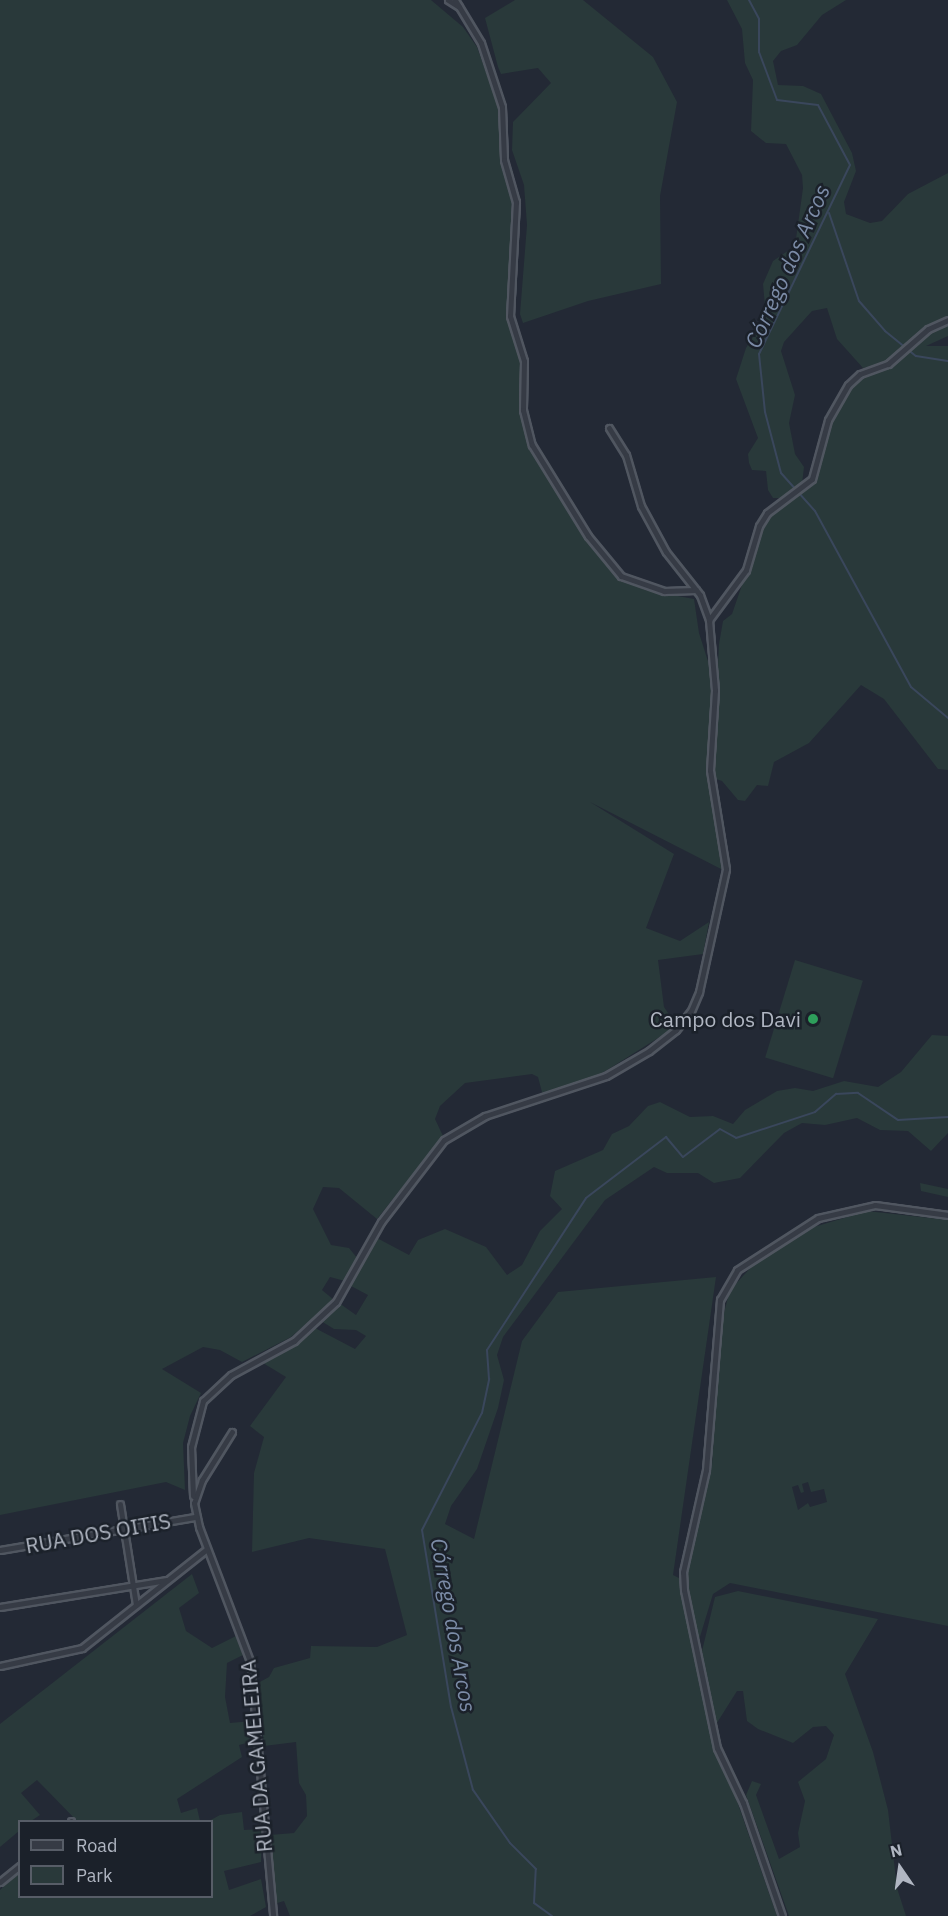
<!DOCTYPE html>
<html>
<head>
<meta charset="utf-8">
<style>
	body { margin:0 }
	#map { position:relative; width:948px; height:1916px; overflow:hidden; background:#232935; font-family:"IBM Plex Sans",sans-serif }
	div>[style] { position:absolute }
	.green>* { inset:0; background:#29393a; transform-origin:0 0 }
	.stream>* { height:2px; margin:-1px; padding:0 1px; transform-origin:1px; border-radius:1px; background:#3a475c }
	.roads { filter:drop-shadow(2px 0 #505660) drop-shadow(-2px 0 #505660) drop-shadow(0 2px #505660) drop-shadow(0 -2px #505660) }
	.minor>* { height:5px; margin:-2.5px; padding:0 2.5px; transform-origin:2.5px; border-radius:2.5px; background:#363b45 }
	.dots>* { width:16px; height:16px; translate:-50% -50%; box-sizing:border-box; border:3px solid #1b212a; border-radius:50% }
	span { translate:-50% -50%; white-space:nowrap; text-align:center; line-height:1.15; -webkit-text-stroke:5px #1b212a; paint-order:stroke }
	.poi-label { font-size:21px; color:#b0b6c2 }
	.right { translate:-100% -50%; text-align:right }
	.street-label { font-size:21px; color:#b0b6c2 }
	.water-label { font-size:22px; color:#7c8ca7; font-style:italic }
	.legend { position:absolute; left:18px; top:1820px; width:195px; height:78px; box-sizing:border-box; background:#1b212a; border:2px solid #575d67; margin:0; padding:8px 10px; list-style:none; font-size:18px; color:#b0b6c2 }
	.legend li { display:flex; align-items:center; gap:12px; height:30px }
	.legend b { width:30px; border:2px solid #575d67 }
	.north { position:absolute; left:870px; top:1838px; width:60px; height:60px; -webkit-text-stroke:4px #1b212a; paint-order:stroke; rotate:347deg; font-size:16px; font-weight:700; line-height:24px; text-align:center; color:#b0b6c2 }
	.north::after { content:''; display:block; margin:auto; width:21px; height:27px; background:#b0b6c2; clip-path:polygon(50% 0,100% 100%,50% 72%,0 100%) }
</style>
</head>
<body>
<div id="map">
	<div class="green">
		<div style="clip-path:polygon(0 0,431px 0,463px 27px,477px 47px,498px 106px,502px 161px,512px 202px,507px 319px,520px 353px,523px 428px,580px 529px,618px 577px,645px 590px,694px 599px,699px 633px,713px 677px,708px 770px,724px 852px,723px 870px,590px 802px,674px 854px,646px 928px,680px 941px,709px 922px,703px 954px,658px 960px,664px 1007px,677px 1026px,596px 1077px,543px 1096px,538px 1077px,532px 1074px,465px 1083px,440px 1106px,435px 1119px,443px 1136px,377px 1219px,339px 1188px,323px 1187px,313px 1209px,331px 1245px,349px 1248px,358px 1259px,345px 1281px,330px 1277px,322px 1290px,334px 1300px,291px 1337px,242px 1362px,220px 1350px,203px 1347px,162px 1369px,201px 1393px,190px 1416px,183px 1443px,185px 1490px,166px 1482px,0 1515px)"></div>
		<div style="clip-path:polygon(515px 0,583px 0,653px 57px,677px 102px,660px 196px,661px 284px,588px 301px,523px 323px,520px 314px,527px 225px,524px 185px,512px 150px,513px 122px,551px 83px,538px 68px,501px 74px,498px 67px,485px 18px)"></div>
		<div style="clip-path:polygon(727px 0,846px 0,822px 15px,797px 45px,781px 51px,773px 61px,778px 85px,803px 86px,821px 94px,852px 153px,856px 171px,844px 202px,846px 214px,870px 223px,882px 221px,908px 194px,948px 173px,948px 318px,927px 328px,881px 365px,863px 368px,837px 339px,827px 308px,812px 311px,784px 342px,781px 351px,795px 395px,789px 423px,795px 454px,804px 467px,802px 484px,781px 498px,773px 498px,768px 490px,766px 471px,752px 470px,749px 463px,748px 454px,758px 438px,736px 379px,746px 348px,766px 317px,763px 284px,773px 261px,795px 246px,803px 188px,802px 175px,786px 144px,766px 143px,751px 131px,753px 80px,745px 63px,742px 29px)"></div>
		<div style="clip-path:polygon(948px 323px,948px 336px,926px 346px,948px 346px,948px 770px,938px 769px,884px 699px,861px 685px,809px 743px,774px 762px,768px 786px,757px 785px,745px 801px,738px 800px,722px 781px,716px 779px,713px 769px,719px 644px,723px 621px,732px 614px,762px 527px,774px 512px,803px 492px,816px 478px,828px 429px,854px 380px,884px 370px,929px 332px)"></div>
		<div style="left:795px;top:960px;width:71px;height:102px;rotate:17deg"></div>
		<div style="clip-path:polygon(932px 1035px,948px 1036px,948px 1133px,931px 1151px,908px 1131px,880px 1130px,857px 1118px,825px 1125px,802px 1123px,784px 1133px,740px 1178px,714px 1183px,698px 1173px,667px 1173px,654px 1167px,605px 1200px,503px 1337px,497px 1355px,504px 1380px,498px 1408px,477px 1469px,451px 1506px,445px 1524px,474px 1539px,522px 1341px,558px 1292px,716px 1277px,673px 1575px,679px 1578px,714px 1750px,730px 1781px,777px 1916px,290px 1916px,284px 1901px,274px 1904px,270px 1835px,294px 1833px,307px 1816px,306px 1795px,299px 1783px,296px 1742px,264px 1746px,258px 1683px,269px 1677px,274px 1668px,310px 1658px,311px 1646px,377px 1647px,407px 1635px,385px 1549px,309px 1538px,252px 1552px,254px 1473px,264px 1437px,250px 1426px,286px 1377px,263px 1363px,315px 1328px,355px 1349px,366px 1336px,356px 1330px,334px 1329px,321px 1321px,339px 1303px,356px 1315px,368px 1295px,351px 1286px,375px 1237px,409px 1255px,418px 1240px,445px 1229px,486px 1247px,507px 1275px,522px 1265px,540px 1231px,562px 1209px,550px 1196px,555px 1171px,603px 1150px,612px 1134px,629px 1126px,648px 1106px,660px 1102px,690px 1117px,713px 1116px,733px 1124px,745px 1110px,777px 1091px,795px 1088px,813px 1091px,844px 1081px,878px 1087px,901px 1072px)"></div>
		<div style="clip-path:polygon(920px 1183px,948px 1189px,948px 1197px,921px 1191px)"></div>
		<div style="clip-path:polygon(evenodd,867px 1211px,948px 1220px,948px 1626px,730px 1583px,713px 1594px,699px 1640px,686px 1576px,712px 1465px,721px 1324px,730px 1290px,756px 1262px,785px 1243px,814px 1227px,867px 1211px,808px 1482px,811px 1492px,824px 1489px,827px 1502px,810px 1507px,808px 1503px,798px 1510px,792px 1487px,798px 1485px,801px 1493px,804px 1492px,802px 1484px,808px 1482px)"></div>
		<div style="clip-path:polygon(192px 1574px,199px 1593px,179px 1608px,186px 1631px,212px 1648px,238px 1635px,243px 1655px,227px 1663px,225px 1697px,230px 1723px,252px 1721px,254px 1741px,239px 1745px,242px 1757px,177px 1799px,181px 1813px,197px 1808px,200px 1821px,77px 1821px,37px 1780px,21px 1793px,40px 1815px,31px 1821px,20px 1822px,19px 1831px,0 1847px,0 1724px)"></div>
		<div style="clip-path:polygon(738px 1591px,878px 1619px,845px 1674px,873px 1752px,888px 1810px,897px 1888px,906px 1916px,789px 1916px,746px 1795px,752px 1781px,761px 1784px,756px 1795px,779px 1859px,800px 1847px,798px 1833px,805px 1801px,798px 1782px,826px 1759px,834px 1735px,826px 1726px,813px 1727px,793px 1743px,758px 1729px,747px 1721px,743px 1691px,737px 1691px,715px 1726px,702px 1651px,715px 1597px)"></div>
		<div style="clip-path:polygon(242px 1812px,244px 1830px,262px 1829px,261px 1862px,224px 1871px,229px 1890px,261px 1879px,266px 1907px,250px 1916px,0 1916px,0 1890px,19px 1873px,20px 1896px,212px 1896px,209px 1821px,220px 1815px)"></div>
	</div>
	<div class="stream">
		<div style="left:749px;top:0;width:21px;rotate:62deg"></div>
		<div style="left:759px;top:19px;width:33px;rotate:90deg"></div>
		<div style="left:759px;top:52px;width:51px;rotate:69.4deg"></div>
		<div style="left:777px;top:100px;width:41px;rotate:7deg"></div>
		<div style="left:818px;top:105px;width:68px;rotate:61.9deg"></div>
		<div style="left:850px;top:165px;width:210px;rotate:115.7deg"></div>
		<div style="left:759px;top:354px;width:58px;rotate:84.1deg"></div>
		<div style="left:765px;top:412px;width:63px;rotate:75.3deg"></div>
		<div style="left:781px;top:473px;width:51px;rotate:48.2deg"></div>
		<div style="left:815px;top:511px;width:200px;rotate:61.4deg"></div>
		<div style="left:911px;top:687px;width:48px;rotate:40deg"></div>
		<div style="left:829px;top:213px;width:93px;rotate:71.2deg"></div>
		<div style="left:859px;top:301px;width:40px;rotate:49deg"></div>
		<div style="left:885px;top:331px;width:40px;rotate:39deg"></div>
		<div style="left:916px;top:356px;width:32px;rotate:9deg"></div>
		<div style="left:552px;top:1916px;width:22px;rotate:-144deg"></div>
		<div style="left:534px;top:1903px;width:34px;rotate:-87deg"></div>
		<div style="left:536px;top:1869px;width:37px;rotate:-135deg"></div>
		<div style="left:510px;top:1843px;width:65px;rotate:-124.9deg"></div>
		<div style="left:473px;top:1790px;width:86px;rotate:-104.8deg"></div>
		<div style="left:451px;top:1707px;width:179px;rotate:-99.3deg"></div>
		<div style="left:422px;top:1530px;width:131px;rotate:-62.9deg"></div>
		<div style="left:482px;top:1413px;width:35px;rotate:-78deg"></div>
		<div style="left:489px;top:1379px;width:29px;rotate:-94deg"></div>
		<div style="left:487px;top:1350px;width:181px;rotate:-56.9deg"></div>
		<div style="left:586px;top:1198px;width:101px;rotate:-37.3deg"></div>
		<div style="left:666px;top:1137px;width:26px;rotate:50deg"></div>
		<div style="left:683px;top:1157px;width:46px;rotate:-37.1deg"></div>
		<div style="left:720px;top:1129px;width:18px;rotate:29deg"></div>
		<div style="left:736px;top:1138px;width:83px;rotate:-18.2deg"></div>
		<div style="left:815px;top:1112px;width:28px;rotate:-41deg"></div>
		<div style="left:836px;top:1094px;width:22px;rotate:-3deg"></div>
		<div style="left:858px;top:1093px;width:48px;rotate:34deg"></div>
		<div style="left:898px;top:1120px;width:50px;rotate:-3.4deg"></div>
	</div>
	<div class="roads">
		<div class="minor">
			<div style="left:448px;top:0;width:13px;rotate:32deg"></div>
			<div style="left:455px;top:0;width:50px;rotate:58.8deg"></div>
			<div style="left:481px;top:43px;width:67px;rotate:71.8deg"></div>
			<div style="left:502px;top:107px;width:53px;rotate:87.8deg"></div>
			<div style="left:504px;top:160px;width:44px;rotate:74.1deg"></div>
			<div style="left:516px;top:202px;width:114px;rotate:93deg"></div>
			<div style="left:510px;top:316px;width:47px;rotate:72.7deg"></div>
			<div style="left:524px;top:361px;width:49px;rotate:91.2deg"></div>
			<div style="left:523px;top:410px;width:36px;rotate:76deg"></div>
			<div style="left:532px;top:445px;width:107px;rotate:58.4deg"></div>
			<div style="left:588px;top:536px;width:52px;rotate:50.5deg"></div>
			<div style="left:621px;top:576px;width:46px;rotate:19.2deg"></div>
			<div style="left:664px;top:591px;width:32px;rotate:-2deg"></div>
			<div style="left:609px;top:428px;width:32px;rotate:58deg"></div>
			<div style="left:626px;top:455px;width:53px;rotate:73.6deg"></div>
			<div style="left:641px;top:506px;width:52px;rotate:61.5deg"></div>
			<div style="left:666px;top:552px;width:55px;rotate:51.7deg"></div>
			<div style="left:700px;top:595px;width:27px;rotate:70deg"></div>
			<div style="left:232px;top:1432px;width:57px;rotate:122deg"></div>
			<div style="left:202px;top:1480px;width:24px;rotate:109deg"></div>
			<div style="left:194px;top:1503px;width:25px;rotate:78deg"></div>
			<div style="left:199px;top:1527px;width:143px;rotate:69.2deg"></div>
			<div style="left:250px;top:1661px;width:256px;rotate:84.8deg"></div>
			<div style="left:193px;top:1496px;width:49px;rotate:-92.3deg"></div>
			<div style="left:191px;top:1447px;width:48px;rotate:-75.4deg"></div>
			<div style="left:203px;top:1401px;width:38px;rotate:-43deg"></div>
			<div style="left:231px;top:1375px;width:72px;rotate:-28.4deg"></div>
			<div style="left:294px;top:1341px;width:57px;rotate:-42.9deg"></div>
			<div style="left:336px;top:1302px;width:92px;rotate:-60.6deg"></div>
			<div style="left:381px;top:1222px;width:103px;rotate:-52.5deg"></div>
			<div style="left:444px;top:1140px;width:48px;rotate:-30.3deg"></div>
			<div style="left:485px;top:1116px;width:127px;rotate:-18.3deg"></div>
			<div style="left:606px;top:1076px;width:50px;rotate:-30.2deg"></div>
			<div style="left:649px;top:1051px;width:34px;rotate:-38deg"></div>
			<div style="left:676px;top:1030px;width:24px;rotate:-52deg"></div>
			<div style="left:691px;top:1011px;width:21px;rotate:-67deg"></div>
			<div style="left:699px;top:992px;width:126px;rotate:-77.6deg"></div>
			<div style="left:726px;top:869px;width:100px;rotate:-99.2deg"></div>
			<div style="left:710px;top:770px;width:80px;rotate:-86.4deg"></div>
			<div style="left:715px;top:690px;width:70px;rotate:-94.9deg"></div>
			<div style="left:709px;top:620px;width:62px;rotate:-53.5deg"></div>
			<div style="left:746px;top:570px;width:46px;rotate:-73.5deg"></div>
			<div style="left:759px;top:526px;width:15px;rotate:-58deg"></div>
			<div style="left:767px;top:513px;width:56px;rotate:-37.1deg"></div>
			<div style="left:812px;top:479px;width:61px;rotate:-74.8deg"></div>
			<div style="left:828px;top:420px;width:40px;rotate:-60.3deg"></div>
			<div style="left:848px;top:385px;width:16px;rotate:-43deg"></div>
			<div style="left:860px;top:374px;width:30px;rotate:-20deg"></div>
			<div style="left:888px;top:364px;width:53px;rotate:-41.2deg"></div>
			<div style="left:928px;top:329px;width:22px;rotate:-24deg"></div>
			<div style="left:120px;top:1504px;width:102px;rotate:81deg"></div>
			<div style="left:0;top:1550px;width:199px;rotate:-9.6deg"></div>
			<div style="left:0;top:1607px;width:169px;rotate:-9.2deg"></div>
			<div style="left:0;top:1666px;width:84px;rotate:-12.4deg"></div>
			<div style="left:82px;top:1648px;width:159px;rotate:-38.4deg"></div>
			<div style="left:71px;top:1822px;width:1px;rotate:-90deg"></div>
			<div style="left:0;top:1882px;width:26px;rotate:-39deg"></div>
			<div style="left:782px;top:1916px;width:120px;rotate:-109deg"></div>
			<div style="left:743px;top:1803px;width:61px;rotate:-115.3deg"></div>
			<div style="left:717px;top:1748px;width:161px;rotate:-101.8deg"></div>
			<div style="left:684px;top:1590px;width:18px;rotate:-93deg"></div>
			<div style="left:683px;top:1572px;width:105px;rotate:-77.3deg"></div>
			<div style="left:706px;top:1470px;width:171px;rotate:-85.3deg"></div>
			<div style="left:720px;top:1300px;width:34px;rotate:-60deg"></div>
			<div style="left:737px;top:1270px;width:96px;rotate:-32.7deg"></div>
			<div style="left:818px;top:1218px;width:58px;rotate:-12.8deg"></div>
			<div style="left:875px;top:1205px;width:74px;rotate:7.8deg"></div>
		</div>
	</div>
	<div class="dots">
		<div style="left:813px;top:1019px;background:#2e9e5b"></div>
	</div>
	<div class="poi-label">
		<span class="right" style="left:801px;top:1019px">Campo dos Davi</span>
	</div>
	<div class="street-label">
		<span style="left:98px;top:1533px;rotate:-10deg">RUA DOS OITIS</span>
		<span style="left:256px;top:1756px;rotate:-95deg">RUA DA GAMELEIRA</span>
	</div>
	<div class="water-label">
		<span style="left:787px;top:266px;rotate:-66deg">Córrego dos Arcos</span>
		<span style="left:454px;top:1625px;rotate:80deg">Córrego dos Arcos</span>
	</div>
	<ul class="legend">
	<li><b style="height:8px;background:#363b45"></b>Road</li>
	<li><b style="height:16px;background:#29393a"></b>Park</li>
	</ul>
	<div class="north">N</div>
</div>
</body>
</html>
